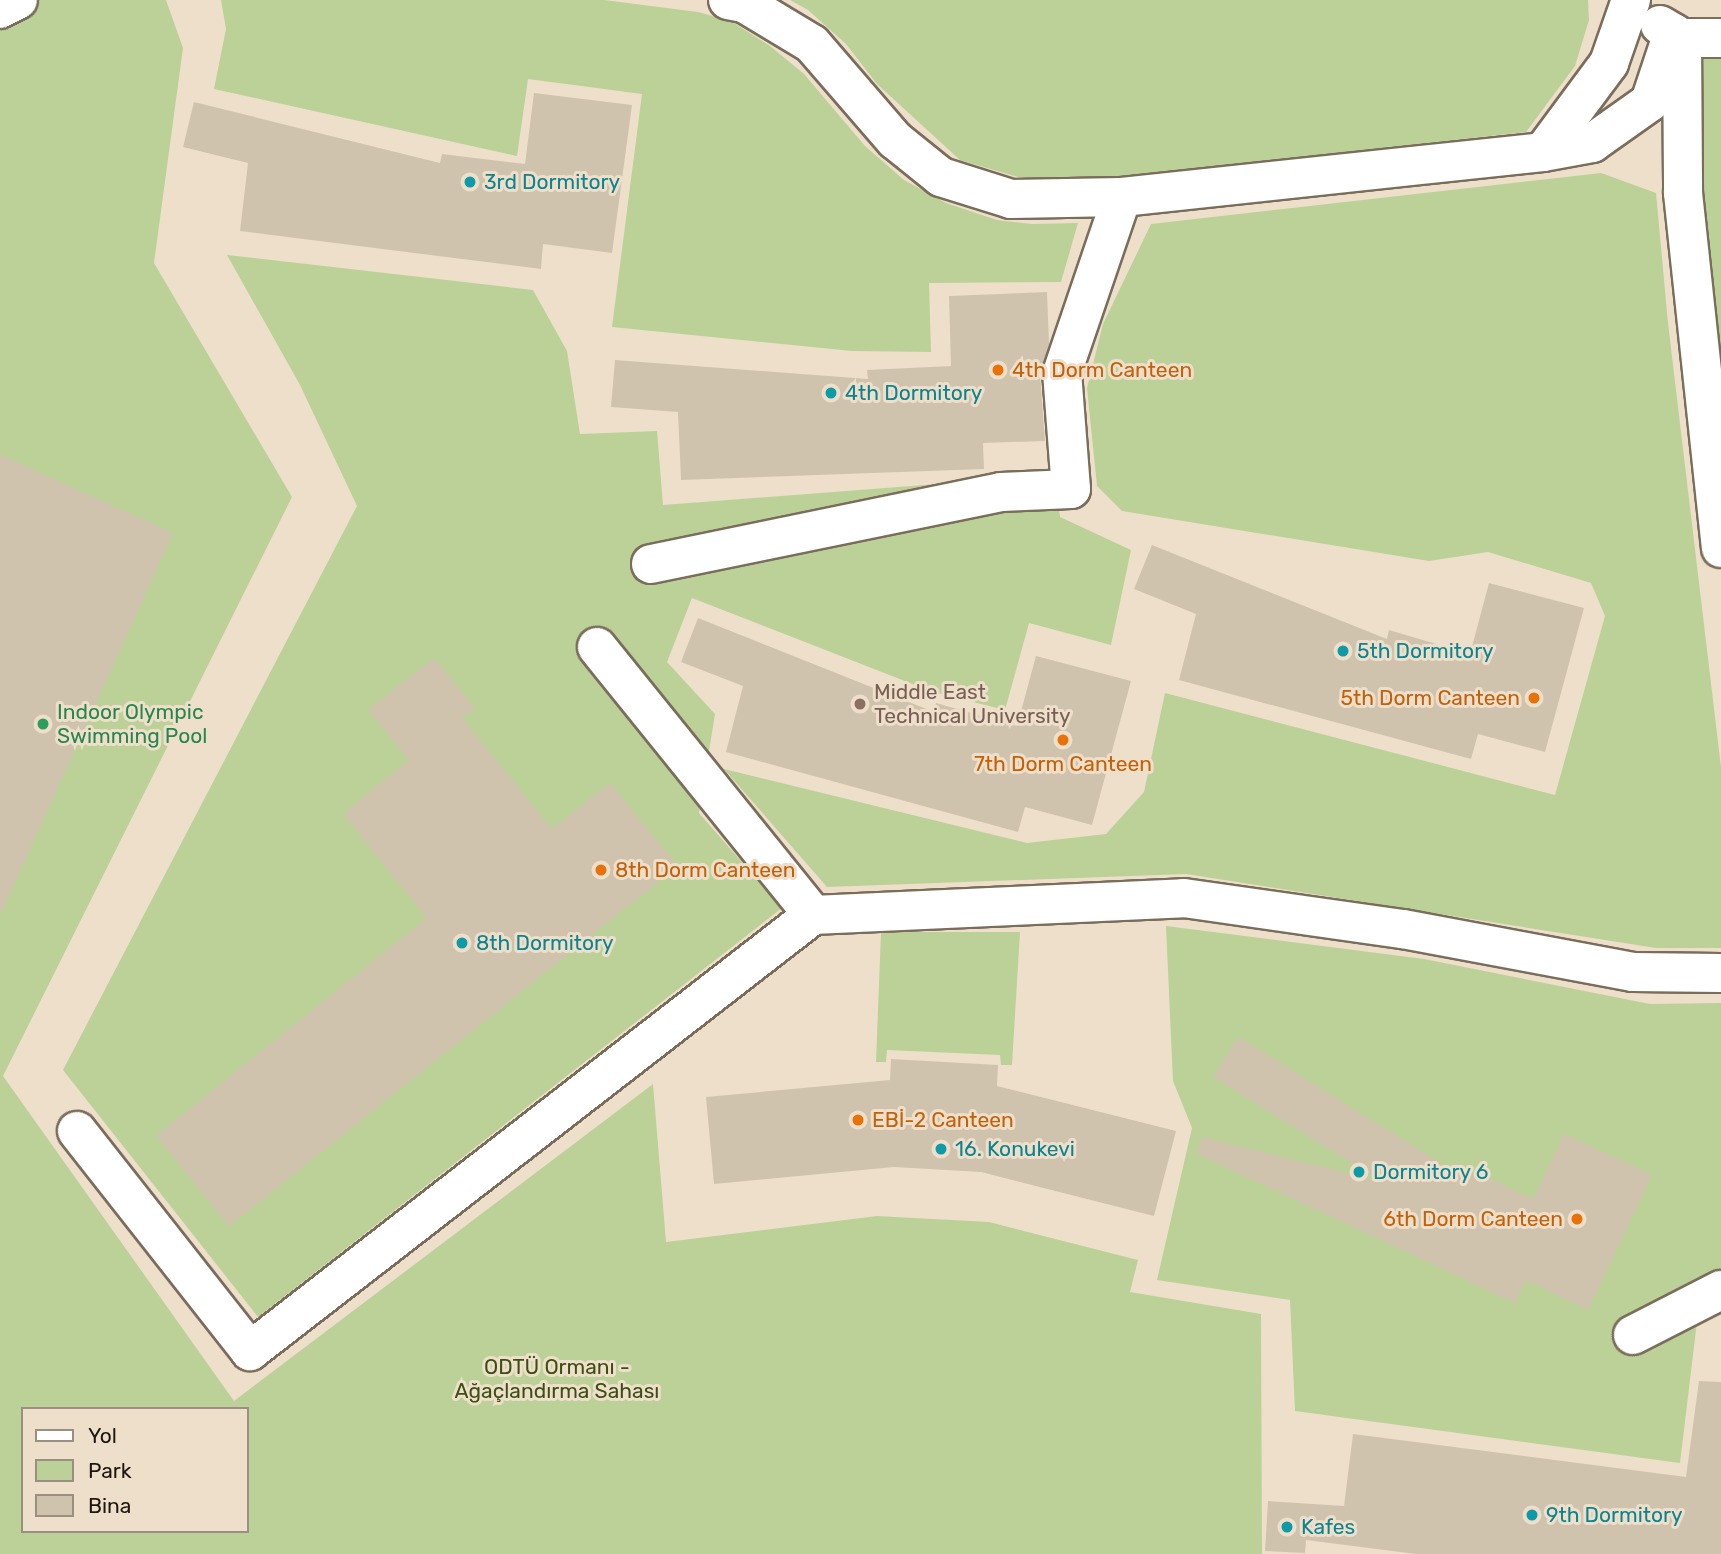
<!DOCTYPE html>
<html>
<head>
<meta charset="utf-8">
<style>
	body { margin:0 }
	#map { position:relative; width:1721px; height:1554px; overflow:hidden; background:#eedfcb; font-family:Rubik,sans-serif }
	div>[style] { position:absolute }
	.green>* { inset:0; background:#bbd198 }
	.building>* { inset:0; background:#d0c3ae }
	.roads { filter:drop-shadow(2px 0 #7b6d5c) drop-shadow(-2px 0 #7b6d5c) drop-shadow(0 2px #7b6d5c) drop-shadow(0 -2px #7b6d5c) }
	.minor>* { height:38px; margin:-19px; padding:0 19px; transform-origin:19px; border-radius:19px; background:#fff }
	.dots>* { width:19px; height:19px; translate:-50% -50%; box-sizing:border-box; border:4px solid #eedfcb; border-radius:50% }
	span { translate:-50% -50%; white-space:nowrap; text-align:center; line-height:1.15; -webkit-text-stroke:6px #eedfcb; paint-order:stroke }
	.culture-label { font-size:21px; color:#0d838f }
	.left { translate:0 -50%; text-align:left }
	.food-label { font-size:21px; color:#c56008 }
	.right { translate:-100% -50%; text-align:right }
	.education-label { font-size:21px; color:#785e54 }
	.leisure-label { font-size:21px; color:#27864d }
	.park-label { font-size:21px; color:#3c4f12 }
	.legend { position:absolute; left:21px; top:1407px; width:228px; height:126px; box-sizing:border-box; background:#eedfcb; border:2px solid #9a8f80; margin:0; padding:9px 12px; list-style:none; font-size:21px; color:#1c160f }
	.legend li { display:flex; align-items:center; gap:14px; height:35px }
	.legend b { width:35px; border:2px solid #9a8f80 }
</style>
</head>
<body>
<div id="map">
	<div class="green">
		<div style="clip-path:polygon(evenodd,0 0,166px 0,183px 48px,154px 263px,292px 497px,3px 1076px,234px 1401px,653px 1084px,666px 1242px,877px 1216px,989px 1222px,1138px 1260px,1130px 1292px,1261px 1314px,1262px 1554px,0 1554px,0 0,23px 1409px,247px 1409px,247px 1531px,23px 1531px,23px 1409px)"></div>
		<div style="clip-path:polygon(221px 0,604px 0,698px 12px,731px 21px,770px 46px,804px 74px,865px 146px,904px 180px,946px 203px,997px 220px,1032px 224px,1078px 223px,1061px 282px,929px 283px,931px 352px,852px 351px,612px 327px,642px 94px,528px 79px,517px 156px,214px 89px,226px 29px)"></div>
		<div style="clip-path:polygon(790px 0,1588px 0,1589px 20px,1575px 66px,1526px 132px,1081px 181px,1018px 177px,960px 160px,877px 84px,846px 44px,808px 10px)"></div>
		<div style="clip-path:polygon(1682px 38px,1721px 38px,1721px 548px)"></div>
		<div style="clip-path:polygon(1601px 173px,1656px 193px,1668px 323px,1721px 767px,1721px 948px,1656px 948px,1186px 874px,827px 887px,724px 769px,1027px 843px,1106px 834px,1144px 792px,1165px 693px,1555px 795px,1605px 616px,1591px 583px,1488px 552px,1429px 561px,1122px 511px,1097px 486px,1087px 388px,1103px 324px,1151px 224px)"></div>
		<div style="clip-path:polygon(227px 255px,533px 290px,567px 351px,580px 434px,657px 431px,663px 505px,1055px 475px,1060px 517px,1131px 550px,1111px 645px,1029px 623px,1005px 710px,933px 692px,692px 598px,667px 662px,715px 714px,699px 813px,782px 908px,258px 1317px,63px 1070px,357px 506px,300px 385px)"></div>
		<div style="clip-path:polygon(1166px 926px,1424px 959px,1650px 1004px,1721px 1003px,1721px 1269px,1702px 1280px,1680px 1463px,1295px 1411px,1290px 1300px,1157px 1280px,1192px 1128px,1173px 1081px)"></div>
		<div style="clip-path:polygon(881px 932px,1020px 932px,1012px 1065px,1001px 1065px,1000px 1055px,887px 1050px,886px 1062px,876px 1062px)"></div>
	</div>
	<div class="building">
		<div style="clip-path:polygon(534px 93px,632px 105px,612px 253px,543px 244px,541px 269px,240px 231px,248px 163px,183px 147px,194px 102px,440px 163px,442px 154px,525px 164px)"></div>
		<div style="clip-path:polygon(1047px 292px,1049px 344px,1040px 375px,1045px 441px,983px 443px,984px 469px,681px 480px,678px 412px,611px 407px,615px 360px,868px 379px,867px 370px,951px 366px,949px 296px)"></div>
		<div style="clip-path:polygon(0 455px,173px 533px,0 915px)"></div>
		<div style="clip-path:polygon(1152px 545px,1387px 639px,1389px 630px,1470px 654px,1489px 583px,1584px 608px,1545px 752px,1478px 734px,1471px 759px,1179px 680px,1196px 614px,1134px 589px)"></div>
		<div style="clip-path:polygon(698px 618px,934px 712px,936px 703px,1017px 726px,1036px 656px,1131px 681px,1092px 825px,1025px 807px,1018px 832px,726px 752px,743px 686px,681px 662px)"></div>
		<div style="clip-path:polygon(434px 658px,475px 708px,462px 718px,552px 829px,610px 783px,678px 866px,229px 1226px,156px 1136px,427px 918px,343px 814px,409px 760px,368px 710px)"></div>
		<div style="clip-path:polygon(1238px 1037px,1453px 1171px,1457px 1163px,1533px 1199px,1564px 1134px,1652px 1175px,1588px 1310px,1526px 1280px,1515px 1303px,1196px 1153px,1202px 1137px,1383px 1182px,1213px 1077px)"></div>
		<div style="clip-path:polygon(891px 1059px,998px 1065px,997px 1086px,1176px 1131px,1154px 1216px,981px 1172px,894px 1167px,714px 1184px,706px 1097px,890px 1080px)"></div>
		<div style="clip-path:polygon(1699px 1381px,1721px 1382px,1721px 1554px,1416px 1554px,1306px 1540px,1305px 1553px,1265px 1551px,1268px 1501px,1344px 1506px,1353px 1434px,1686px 1477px)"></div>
	</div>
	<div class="roads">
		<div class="minor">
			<div style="left:728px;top:0;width:16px;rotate:11deg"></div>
			<div style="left:744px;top:3px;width:79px;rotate:31.1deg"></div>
			<div style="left:812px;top:44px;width:127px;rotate:49.2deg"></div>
			<div style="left:895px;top:140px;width:59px;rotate:38.8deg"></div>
			<div style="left:941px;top:177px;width:73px;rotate:17.4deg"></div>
			<div style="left:1011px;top:199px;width:111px;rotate:-1deg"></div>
			<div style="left:1122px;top:197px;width:423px;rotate:-6.1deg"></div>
			<div style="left:1543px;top:152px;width:50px;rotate:-10.4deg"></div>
			<div style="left:1592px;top:143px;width:71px;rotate:-35.3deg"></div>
			<div style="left:1650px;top:102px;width:73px;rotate:-71.6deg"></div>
			<div style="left:0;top:9px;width:20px;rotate:-27deg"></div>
			<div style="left:1660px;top:25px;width:26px;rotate:31deg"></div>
			<div style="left:1682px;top:38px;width:39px"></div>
			<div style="left:1682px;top:40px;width:153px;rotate:89.6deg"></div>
			<div style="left:1683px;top:193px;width:357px;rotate:83.9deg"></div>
			<div style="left:1543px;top:152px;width:111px;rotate:-53.4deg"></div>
			<div style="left:1609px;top:63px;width:67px;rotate:-70.8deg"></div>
			<div style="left:651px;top:564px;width:357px;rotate:-11.6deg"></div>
			<div style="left:1001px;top:492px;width:70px;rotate:-2.5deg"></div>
			<div style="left:1071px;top:489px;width:116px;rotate:-94.4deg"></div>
			<div style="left:1062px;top:373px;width:186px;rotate:-71.2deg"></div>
			<div style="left:597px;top:647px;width:344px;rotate:51.1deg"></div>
			<div style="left:77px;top:1131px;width:280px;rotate:51.8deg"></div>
			<div style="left:250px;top:1351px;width:712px;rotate:-37.76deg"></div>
			<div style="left:813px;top:915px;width:371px;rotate:-2.6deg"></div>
			<div style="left:1184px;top:898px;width:221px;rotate:8.1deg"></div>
			<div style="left:1403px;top:929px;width:234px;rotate:10.6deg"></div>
			<div style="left:1633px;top:972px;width:88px;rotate:0.7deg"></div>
			<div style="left:1633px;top:1335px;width:99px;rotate:-27.1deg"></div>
		</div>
	</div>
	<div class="dots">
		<div style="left:470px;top:182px;background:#0f9aa8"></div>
		<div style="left:998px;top:370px;background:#e8710a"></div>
		<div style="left:831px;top:393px;background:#0f9aa8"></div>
		<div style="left:1343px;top:651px;background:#0f9aa8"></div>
		<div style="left:1534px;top:698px;background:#e8710a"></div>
		<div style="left:860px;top:704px;background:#8d6e63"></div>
		<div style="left:43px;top:724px;background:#2e9e5b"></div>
		<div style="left:1063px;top:740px;background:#e8710a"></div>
		<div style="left:601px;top:870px;background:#e8710a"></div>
		<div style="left:462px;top:943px;background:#0f9aa8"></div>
		<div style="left:858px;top:1120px;background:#e8710a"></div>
		<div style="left:941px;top:1149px;background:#0f9aa8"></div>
		<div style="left:1359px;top:1172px;background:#0f9aa8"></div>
		<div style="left:1577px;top:1219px;background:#e8710a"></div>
		<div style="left:1532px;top:1515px;background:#0f9aa8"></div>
		<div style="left:1287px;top:1527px;background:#0f9aa8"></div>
	</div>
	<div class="culture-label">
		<span class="left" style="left:484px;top:182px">3rd Dormitory</span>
		<span class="left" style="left:845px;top:393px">4th Dormitory</span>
		<span class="left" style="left:1357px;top:651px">5th Dormitory</span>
		<span class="left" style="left:476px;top:943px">8th Dormitory</span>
		<span class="left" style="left:955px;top:1149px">16. Konukevi</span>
		<span class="left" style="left:1373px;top:1172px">Dormitory 6</span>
		<span class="left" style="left:1546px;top:1515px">9th Dormitory</span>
		<span class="left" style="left:1301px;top:1527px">Kafes</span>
	</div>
	<div class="food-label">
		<span class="left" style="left:1012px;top:370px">4th Dorm Canteen</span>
		<span class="right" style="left:1520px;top:698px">5th Dorm Canteen</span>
		<span style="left:1063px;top:764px">7th Dorm Canteen</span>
		<span class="left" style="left:615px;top:870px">8th Dorm Canteen</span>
		<span class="left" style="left:872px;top:1120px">EBİ-2 Canteen</span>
		<span class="right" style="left:1563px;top:1219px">6th Dorm Canteen</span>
	</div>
	<div class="education-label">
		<span class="left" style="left:874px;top:704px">Middle East<br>Technical University</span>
	</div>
	<div class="leisure-label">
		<span class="left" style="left:57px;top:724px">Indoor Olympic<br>Swimming Pool</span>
	</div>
	<div class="park-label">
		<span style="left:557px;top:1379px">ODTÜ Ormanı -<br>Ağaçlandırma Sahası</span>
	</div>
	<ul class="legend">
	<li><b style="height:9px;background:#fff"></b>Yol</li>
	<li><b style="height:19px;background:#bbd198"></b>Park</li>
	<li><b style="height:19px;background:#d0c3ae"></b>Bina</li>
	</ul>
</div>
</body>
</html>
